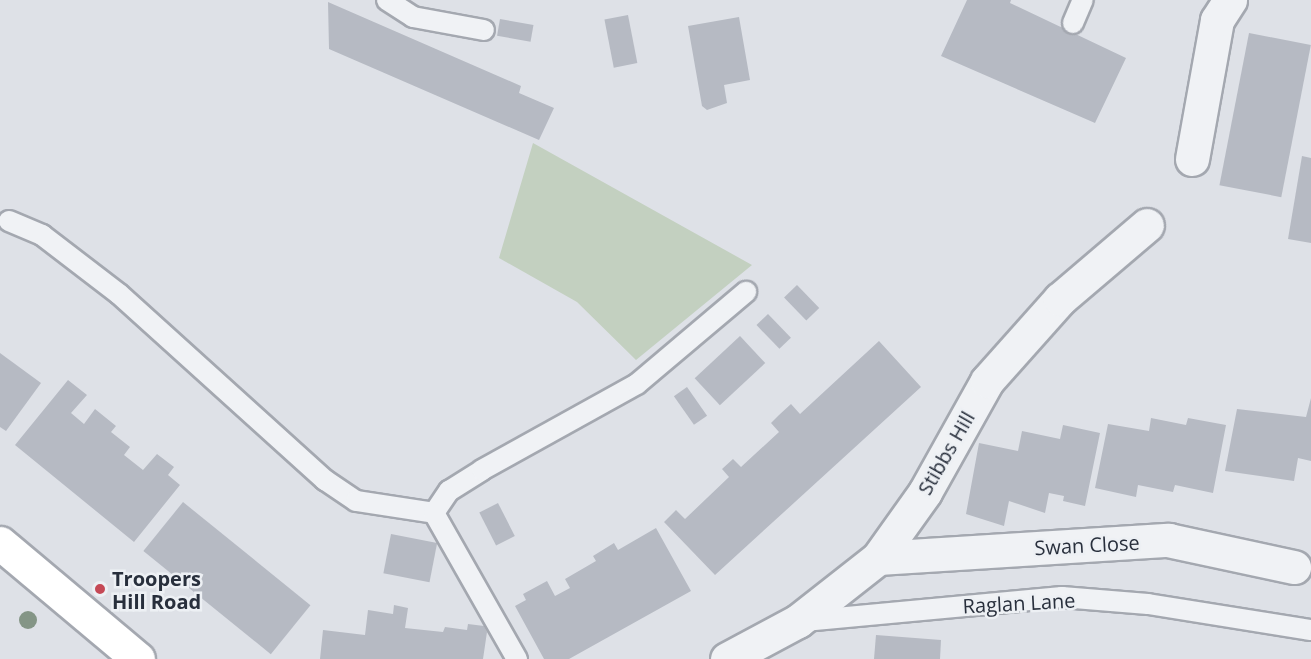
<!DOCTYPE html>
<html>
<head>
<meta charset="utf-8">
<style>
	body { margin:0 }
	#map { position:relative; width:1311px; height:659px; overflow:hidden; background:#dee1e7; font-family:"Open Sans",sans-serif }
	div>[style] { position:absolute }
	.green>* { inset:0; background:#c3d0c0 }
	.building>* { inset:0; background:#b6bac3; transform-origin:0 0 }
	.roads { filter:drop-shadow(2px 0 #a4a8b0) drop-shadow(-2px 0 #a4a8b0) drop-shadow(0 2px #a4a8b0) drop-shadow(0 -2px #a4a8b0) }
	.lane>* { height:20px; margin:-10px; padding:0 10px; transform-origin:10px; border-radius:10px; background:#f0f2f5 }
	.street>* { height:33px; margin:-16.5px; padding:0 16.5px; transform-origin:16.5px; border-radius:16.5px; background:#f0f2f5 }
	.primary>* { height:33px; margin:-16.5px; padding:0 16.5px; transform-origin:16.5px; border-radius:16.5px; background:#fff }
	.trees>* { width:18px; height:18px; margin:-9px; border-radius:50%; background:#849586 }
	.dots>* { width:16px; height:16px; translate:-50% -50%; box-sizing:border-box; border:3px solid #edf0f4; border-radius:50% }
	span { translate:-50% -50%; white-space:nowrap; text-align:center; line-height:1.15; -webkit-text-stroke:5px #edf0f4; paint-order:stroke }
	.street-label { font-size:20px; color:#282f3c }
	.poi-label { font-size:20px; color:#282f3c; font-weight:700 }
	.left { translate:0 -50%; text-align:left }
</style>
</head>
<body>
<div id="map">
	<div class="green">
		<div style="clip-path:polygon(533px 143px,752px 265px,636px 360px,577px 302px,499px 258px)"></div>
	</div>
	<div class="building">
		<div style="clip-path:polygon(967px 0,1011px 0,1010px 3px,1126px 58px,1095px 123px,941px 56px)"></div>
		<div style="clip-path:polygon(328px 2px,521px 86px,519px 93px,554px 108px,539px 140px,329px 49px)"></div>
		<div style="left:628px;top:15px;width:49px;height:24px;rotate:79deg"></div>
		<div style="clip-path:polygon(739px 17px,750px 80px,724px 85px,727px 103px,707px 110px,702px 106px,688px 26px)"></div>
		<div style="left:500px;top:19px;width:34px;height:17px;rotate:10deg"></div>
		<div style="left:1249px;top:33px;width:63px;height:155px;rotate:11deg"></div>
		<div style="clip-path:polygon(1302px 156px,1311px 158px,1311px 243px,1288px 239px)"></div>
		<div style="left:797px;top:285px;width:32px;height:18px;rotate:46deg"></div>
		<div style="left:768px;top:314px;width:33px;height:16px;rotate:46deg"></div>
		<div style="left:740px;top:336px;width:37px;height:62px;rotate:47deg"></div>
		<div style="clip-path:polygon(879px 341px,921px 387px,715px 575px,664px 522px,676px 510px,685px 519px,729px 477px,722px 469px,733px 459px,741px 467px,779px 432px,771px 423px,779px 415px,791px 404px,800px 414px)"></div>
		<div style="clip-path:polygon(0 353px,41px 383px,6px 431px,0 427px)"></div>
		<div style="clip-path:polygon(68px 380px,87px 395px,71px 413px,84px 424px,95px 409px,116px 426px,111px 432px,130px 447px,124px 455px,143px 470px,157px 454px,174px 467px,168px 475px,180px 485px,134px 542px,15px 445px)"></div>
		<div style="left:687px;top:387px;width:35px;height:16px;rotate:55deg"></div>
		<div style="clip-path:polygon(1311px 398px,1311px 461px,1298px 458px,1294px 481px,1225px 471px,1237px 409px,1306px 417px)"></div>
		<div style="clip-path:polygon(1151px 418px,1186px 425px,1188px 418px,1226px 425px,1213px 493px,1175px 485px,1173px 492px,1138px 485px,1136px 497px,1095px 488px,1108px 424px,1149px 431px)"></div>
		<div style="clip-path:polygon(1063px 425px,1100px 433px,1085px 506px,1063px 501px,1064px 496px,1049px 493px,1045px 513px,1009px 501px,1004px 526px,966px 514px,979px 443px,1018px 451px,1022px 431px,1060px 439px)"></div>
		<div style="left:183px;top:502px;width:164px;height:63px;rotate:39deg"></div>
		<div style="left:498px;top:503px;width:37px;height:21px;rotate:63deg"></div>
		<div style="clip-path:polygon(656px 528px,691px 591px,569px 659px,544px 659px,515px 606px,526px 600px,523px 594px,547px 581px,555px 596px,570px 588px,565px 579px,596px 561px,593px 556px,614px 543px,618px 550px)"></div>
		<div style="left:391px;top:534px;width:47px;height:40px;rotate:11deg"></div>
		<div style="clip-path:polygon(394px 605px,408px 608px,405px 628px,443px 632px,445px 627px,467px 630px,468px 624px,484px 626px,487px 632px,483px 659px,320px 659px,323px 630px,365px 635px,368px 610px,393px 614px)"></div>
		<div style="clip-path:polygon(876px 635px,941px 640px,940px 659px,874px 659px)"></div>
	</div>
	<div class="roads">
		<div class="lane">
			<div style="left:387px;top:0;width:31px;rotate:33deg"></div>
			<div style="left:413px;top:17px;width:72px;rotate:10.4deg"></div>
			<div style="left:1073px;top:23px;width:25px;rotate:-67deg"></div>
			<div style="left:9px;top:221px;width:36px;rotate:23deg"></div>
			<div style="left:42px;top:235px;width:97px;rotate:37.5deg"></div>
			<div style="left:119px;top:294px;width:278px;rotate:42.1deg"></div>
			<div style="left:325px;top:480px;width:37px;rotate:34deg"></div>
			<div style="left:356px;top:501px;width:79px;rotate:8.7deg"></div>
			<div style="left:434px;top:513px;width:168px;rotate:60.4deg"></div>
			<div style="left:434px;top:513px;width:27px;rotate:-56deg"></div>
			<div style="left:449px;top:491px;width:39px;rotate:-32deg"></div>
			<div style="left:482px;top:470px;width:177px;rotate:-29deg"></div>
			<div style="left:637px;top:384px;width:143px;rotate:-40.2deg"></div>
			<div style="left:804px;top:621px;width:259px;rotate:-5.3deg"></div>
			<div style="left:1062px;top:597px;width:86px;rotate:4.7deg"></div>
			<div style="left:1148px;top:604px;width:165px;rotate:9.1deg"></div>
		</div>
		<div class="street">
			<div style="left:1192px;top:159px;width:141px;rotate:-79.8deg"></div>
			<div style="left:1217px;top:20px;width:24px;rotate:-57deg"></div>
			<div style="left:878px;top:558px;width:291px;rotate:-3.6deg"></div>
			<div style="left:1168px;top:540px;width:129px;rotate:12.1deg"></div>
			<div style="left:727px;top:659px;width:81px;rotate:-28.2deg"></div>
			<div style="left:798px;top:621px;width:102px;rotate:-38.2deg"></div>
			<div style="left:878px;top:558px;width:81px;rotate:-54.5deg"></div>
			<div style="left:925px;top:492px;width:127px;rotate:-60.8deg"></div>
			<div style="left:987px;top:381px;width:110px;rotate:-48.3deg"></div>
			<div style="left:1060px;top:299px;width:114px;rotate:-40.4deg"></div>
		</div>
		<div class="primary">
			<div style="left:0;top:543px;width:180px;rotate:40deg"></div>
		</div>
	</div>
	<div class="trees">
		<div style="left:28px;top:620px"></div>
	</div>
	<div class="dots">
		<div style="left:100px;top:589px;background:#c54956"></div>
	</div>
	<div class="street-label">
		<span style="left:946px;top:453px;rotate:-60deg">Stibbs Hill</span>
		<span style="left:1087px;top:545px;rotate:-3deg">Swan Close</span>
		<span style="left:1019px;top:603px;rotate:-3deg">Raglan Lane</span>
	</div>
	<div class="poi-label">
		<span class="left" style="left:112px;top:590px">Troopers<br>Hill Road</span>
	</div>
</div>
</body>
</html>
